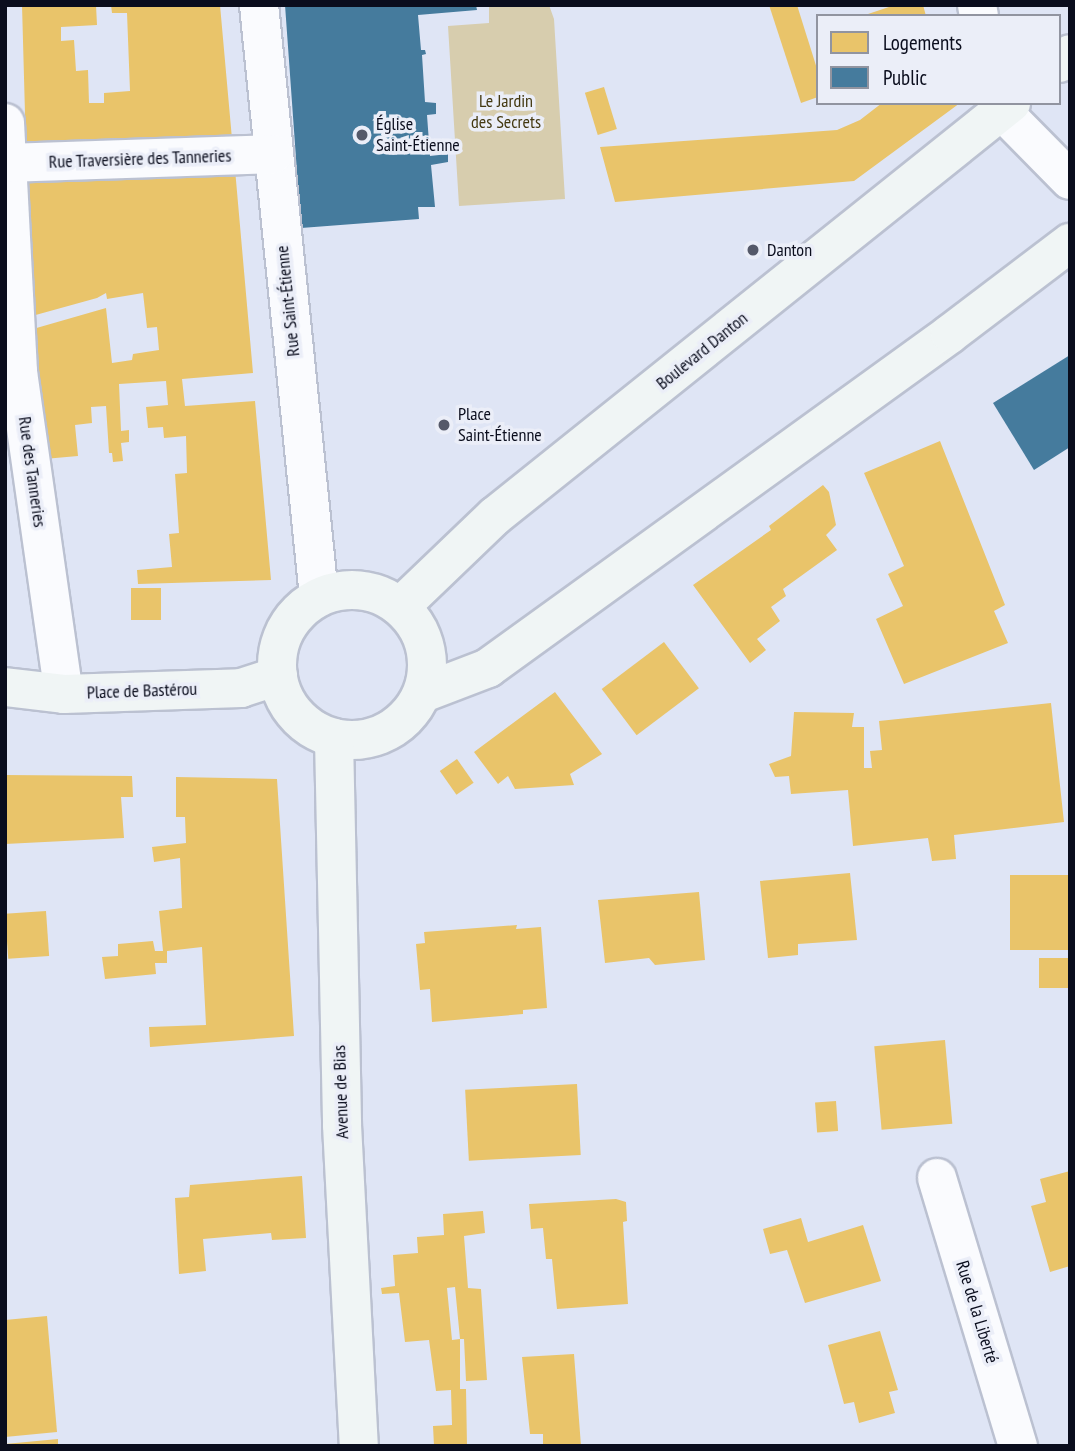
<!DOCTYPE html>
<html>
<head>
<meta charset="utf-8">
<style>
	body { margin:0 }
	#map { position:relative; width:1075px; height:1451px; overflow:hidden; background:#dfe5f5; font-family:"PT Sans Narrow",sans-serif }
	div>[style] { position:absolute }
	.green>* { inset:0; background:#d7cdae }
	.homes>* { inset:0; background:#e9c46a; transform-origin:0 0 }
	.public>* { inset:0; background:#457b9d }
	.roads { filter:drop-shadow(2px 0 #bbc1d1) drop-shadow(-2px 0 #bbc1d1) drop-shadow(0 2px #bbc1d1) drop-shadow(0 -2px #bbc1d1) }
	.street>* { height:38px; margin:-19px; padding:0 19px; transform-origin:19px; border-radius:19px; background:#fafbfe }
	.secondary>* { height:38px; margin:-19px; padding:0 19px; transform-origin:19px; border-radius:19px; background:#f0f5f5 }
	.secondary>.ring { margin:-19px; padding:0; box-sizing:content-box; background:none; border:38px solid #f0f5f5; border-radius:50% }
	.dots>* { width:19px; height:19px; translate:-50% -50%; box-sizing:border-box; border:4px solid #ebeef8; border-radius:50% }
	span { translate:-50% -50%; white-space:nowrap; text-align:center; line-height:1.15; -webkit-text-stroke:7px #ebeef8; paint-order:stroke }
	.park-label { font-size:18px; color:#433810 }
	.poi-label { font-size:18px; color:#0a0d1d }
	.left { translate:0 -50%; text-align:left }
	.street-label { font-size:18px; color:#0a0d1d }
	.frame { position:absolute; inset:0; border:7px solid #0a0d1d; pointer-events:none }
	.legend { position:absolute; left:816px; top:14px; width:245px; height:91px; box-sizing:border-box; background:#ebeef8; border:2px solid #9194a0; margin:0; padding:9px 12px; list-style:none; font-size:21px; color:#0a0d1d }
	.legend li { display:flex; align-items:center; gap:14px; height:35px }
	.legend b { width:35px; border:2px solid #9194a0 }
</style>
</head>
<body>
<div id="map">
	<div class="green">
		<div style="clip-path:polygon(489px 5px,549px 5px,554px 19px,565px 199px,459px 206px,448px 26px,489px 23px)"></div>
	</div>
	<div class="homes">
		<div style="clip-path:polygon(22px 5px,96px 5px,97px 25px,61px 27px,61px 41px,74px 40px,76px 71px,88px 70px,89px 103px,104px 103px,104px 93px,130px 91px,127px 13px,112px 13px,111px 5px,220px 5px,232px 139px,26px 150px)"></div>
		<div style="clip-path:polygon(769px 5px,797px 5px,818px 72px,818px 97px,801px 103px)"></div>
		<div style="clip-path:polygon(895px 5px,923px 5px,926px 16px,862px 16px)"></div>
		<div style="left:604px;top:87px;width:44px;height:20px;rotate:73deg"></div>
		<div style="clip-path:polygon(882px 103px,960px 103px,854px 181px,615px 202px,600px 147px,837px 130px,860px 120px)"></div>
		<div style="clip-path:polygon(235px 169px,253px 373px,182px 379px,185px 406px,255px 401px,271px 580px,138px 584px,137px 570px,172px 567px,169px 534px,179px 533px,175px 474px,187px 473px,186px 436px,164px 438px,163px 427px,148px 428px,146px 407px,168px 405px,166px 381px,119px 384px,121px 431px,129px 430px,129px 442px,121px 443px,123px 461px,113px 462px,112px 453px,109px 453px,106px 406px,91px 407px,92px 423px,75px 425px,78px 456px,44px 459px,33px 329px,106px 308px,112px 363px,132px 360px,133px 354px,159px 350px,157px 327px,147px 328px,143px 293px,107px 299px,106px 293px,97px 298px,32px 316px,27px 178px)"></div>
		<div style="clip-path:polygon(940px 441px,1005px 605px,994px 611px,1008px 643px,904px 684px,876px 619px,903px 606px,888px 574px,904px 566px,864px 473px)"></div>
		<div style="clip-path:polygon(823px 485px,829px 492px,836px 525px,826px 535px,837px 550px,783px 589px,786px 596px,771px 607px,780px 621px,757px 639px,766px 650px,750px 663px,693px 585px,771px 530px,769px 526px)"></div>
		<div style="left:131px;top:588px;width:30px;height:32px"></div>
		<div style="left:664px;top:642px;width:58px;height:78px;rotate:53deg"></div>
		<div style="clip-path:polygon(555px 692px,602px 754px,570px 774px,574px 785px,515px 789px,508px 776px,498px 784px,474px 752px)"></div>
		<div style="clip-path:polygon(1051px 703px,1064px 822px,954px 835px,956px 859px,932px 861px,928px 838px,853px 846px,848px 790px,791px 794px,789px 776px,775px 777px,769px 764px,791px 756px,794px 712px,854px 713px,852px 727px,864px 727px,864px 768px,872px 768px,870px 751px,882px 750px,879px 721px)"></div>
		<div style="left:457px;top:759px;width:29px;height:21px;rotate:55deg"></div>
		<div style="clip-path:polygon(5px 775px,132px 776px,133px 797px,121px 797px,124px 838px,5px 844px)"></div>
		<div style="clip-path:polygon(176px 777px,277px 779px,294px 1036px,150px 1047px,149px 1027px,206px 1025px,202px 947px,167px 951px,167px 963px,155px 963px,156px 974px,105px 979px,102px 957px,118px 956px,118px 944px,153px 941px,155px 951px,163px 951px,159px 911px,182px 908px,180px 858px,154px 862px,152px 847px,186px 843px,185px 817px,176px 817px)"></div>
		<div style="clip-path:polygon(850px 873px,857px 940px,798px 944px,798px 955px,768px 958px,760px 881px)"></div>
		<div style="left:1070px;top:875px;width:75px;height:60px;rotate:90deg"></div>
		<div style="clip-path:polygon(699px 892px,705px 960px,655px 965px,649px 958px,605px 963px,598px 900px)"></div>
		<div style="left:46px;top:911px;width:45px;height:41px;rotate:86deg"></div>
		<div style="clip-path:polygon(517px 925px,516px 929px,541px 927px,547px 1008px,523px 1010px,523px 1014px,432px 1022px,430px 989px,420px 990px,416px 944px,425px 943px,424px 932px)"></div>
		<div style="left:1070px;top:958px;width:30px;height:31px;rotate:90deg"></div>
		<div style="left:945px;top:1040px;width:84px;height:71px;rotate:85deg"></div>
		<div style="left:577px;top:1084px;width:71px;height:112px;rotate:87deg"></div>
		<div style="left:836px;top:1101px;width:30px;height:21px;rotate:86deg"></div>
		<div style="clip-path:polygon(1070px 1171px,1070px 1266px,1050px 1272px,1031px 1206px,1046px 1202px,1040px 1179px)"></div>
		<div style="clip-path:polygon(302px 1176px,306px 1238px,272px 1240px,271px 1233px,203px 1239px,206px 1271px,179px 1274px,175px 1198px,189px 1197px,190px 1185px)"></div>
		<div style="clip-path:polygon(616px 1199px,626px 1202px,627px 1221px,623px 1222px,628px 1304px,557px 1309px,552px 1259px,546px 1259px,543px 1228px,531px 1229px,529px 1204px)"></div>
		<div style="clip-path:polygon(483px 1211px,485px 1233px,464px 1236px,468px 1288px,481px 1289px,487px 1380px,466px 1381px,464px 1339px,460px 1339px,455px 1287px,447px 1288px,452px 1340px,460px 1339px,460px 1389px,466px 1389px,467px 1446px,434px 1446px,433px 1426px,452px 1425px,451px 1390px,436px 1391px,429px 1340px,405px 1342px,399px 1293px,382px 1294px,381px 1288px,395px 1286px,393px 1255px,418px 1253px,417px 1237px,444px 1235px,443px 1214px)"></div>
		<div style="clip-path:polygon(801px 1218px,808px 1242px,863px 1225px,881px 1281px,805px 1303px,787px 1250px,770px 1254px,763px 1229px)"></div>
		<div style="clip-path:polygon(47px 1316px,57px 1432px,5px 1437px,5px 1320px)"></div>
		<div style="clip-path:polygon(880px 1331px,898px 1390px,889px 1392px,895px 1413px,859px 1423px,854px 1402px,844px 1404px,828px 1345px)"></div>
		<div style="clip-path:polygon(574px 1354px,581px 1446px,543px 1446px,543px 1434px,530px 1434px,522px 1357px)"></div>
		<div style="clip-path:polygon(58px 1439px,58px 1446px,5px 1446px,5px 1444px)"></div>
	</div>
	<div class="public">
		<div style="clip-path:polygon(285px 5px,476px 5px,477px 10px,418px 15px,421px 50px,425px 50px,426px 54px,422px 55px,425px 102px,436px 103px,436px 114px,427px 115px,430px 156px,448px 154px,448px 162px,431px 165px,435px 207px,418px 207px,419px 219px,301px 228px)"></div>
		<div style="clip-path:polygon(1070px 355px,1070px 447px,1034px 470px,993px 403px)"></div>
	</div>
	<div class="roads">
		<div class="street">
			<div style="left:259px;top:5px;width:595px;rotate:84.21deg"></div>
			<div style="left:977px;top:5px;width:11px;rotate:80deg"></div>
			<div style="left:1000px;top:103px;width:8px;rotate:76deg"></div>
			<div style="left:1002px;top:111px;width:97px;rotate:45.4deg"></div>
			<div style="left:5px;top:123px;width:249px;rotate:87deg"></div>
			<div style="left:18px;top:372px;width:325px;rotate:81.9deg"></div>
			<div style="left:7px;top:163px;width:266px;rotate:-1.9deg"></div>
			<div style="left:937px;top:1178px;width:280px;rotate:73.2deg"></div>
		</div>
		<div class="secondary">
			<div style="left:1059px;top:63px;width:14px;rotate:-39deg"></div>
			<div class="ring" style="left:277px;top:590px;width:112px;height:112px"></div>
			<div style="left:400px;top:607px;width:132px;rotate:-43.8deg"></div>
			<div style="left:495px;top:516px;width:661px;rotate:-38.67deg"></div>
			<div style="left:5px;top:687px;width:59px;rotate:6.8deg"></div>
			<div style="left:64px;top:694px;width:177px;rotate:-1.9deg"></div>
			<div style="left:241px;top:688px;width:39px;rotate:-18deg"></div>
			<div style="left:423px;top:693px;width:70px;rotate:-21deg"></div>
			<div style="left:488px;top:668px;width:570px;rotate:-35.86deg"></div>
			<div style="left:950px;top:334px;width:151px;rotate:-37.2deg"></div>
			<div style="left:334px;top:738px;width:387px;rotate:88.8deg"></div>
			<div style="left:342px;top:1125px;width:321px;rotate:87deg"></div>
		</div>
	</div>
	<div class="dots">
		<div style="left:362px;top:135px;background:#555969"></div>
		<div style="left:753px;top:250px;background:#555969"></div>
		<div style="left:444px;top:425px;background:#555969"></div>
	</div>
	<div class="park-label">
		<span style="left:506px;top:112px">Le Jardin<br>des Secrets</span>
	</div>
	<div class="poi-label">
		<span class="left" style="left:376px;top:135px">Église<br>Saint-Étienne</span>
		<span class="left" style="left:767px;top:250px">Danton</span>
		<span class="left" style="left:458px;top:425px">Place<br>Saint-Étienne</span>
	</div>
	<div class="street-label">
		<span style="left:140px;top:159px;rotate:-2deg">Rue Traversière des Tanneries</span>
		<span style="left:288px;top:301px;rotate:-96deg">Rue Saint-Étienne</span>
		<span style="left:702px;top:351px;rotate:-39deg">Boulevard Danton</span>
		<span style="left:32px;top:472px;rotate:82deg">Rue des Tanneries</span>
		<span style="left:142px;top:691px;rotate:-2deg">Place de Bastérou</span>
		<span style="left:341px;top:1092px;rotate:-92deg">Avenue de Bias</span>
		<span style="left:977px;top:1312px;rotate:73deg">Rue de la Liberté</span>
	</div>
	<div class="frame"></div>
	<ul class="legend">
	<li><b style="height:19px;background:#e9c46a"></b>Logements</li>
	<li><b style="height:19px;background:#457b9d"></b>Public</li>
	</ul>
</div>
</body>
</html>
